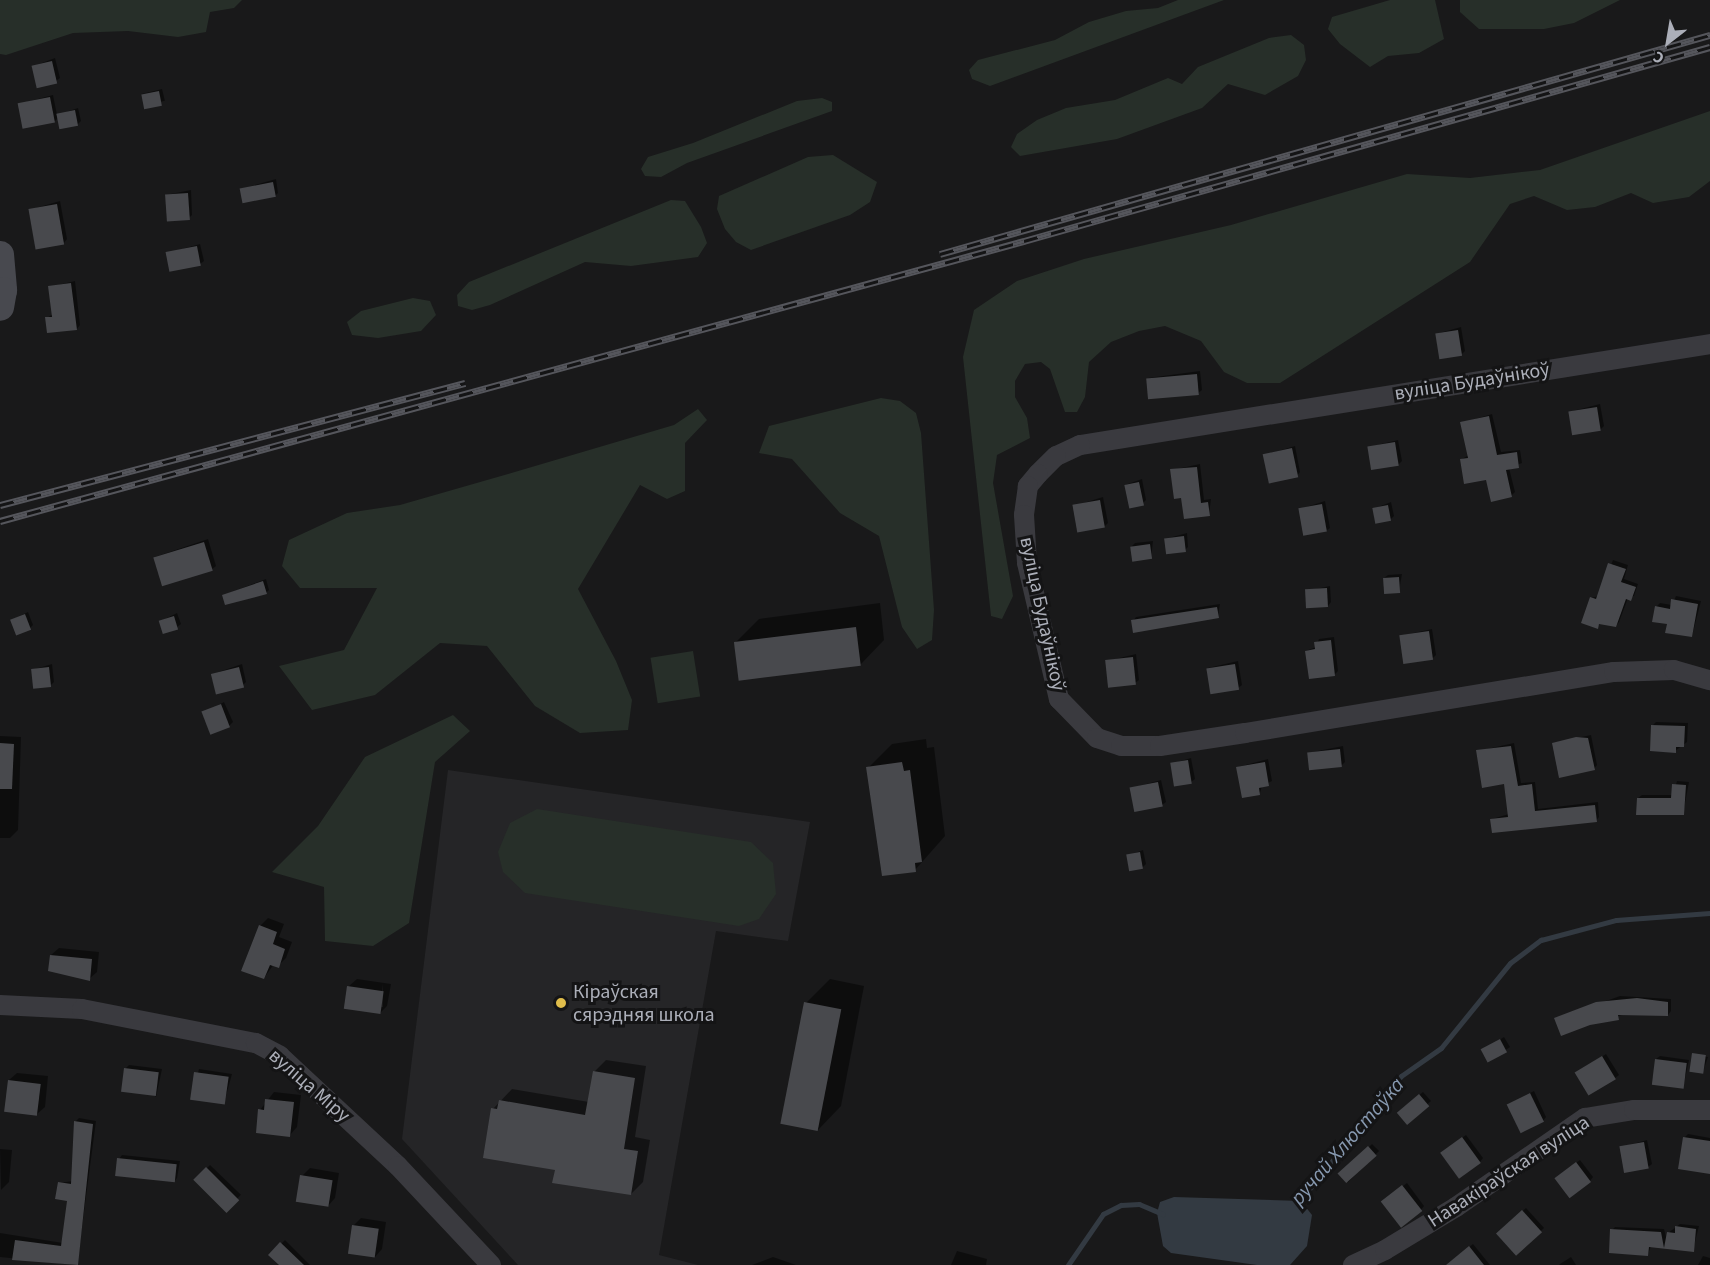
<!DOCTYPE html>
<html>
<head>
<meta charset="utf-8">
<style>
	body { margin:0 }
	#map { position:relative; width:1710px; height:1265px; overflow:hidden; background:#19191a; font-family:"Source Sans 3",sans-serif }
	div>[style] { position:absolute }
	.built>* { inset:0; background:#252527 }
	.green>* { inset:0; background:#272f29; transform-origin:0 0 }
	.water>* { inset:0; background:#333a42 }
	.shadow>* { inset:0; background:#0007; transform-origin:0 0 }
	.stream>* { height:5px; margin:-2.5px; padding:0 2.5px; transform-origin:2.5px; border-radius:2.5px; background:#333a42 }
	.building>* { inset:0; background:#48494d; transform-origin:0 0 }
	.street>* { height:20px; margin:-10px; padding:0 10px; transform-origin:10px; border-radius:10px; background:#3a3a3f }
	.secondary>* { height:27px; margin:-13.5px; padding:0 13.5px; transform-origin:13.5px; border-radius:13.5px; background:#48494f }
	.rail>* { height:7px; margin-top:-3.5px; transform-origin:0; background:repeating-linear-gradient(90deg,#141415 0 14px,#55565c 0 28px); box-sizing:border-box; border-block:2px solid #55565c }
	.dots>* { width:16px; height:16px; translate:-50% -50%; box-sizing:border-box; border:3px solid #141415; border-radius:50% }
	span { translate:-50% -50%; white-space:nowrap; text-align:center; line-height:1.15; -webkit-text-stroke:6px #141415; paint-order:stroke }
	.street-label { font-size:20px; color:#acafb9 }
	.poi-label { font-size:20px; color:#acafb9 }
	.left { translate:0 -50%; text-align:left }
	.water-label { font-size:21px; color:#8799b0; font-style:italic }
	.north { position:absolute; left:1638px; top:12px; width:60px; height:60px; -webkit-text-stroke:4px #141415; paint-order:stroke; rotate:211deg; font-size:16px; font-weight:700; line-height:24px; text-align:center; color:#acafb9 }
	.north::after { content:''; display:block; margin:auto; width:21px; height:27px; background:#acafb9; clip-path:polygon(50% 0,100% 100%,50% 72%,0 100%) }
</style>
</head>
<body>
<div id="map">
	<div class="built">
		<div style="clip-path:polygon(448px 770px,810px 822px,788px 941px,716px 931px,659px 1255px,698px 1265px,518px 1265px,402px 1139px)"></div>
	</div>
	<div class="green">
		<div style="clip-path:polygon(0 0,242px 0,234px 8px,210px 12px,206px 32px,178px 37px,128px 31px,73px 33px,6px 55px,0 54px)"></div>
		<div style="clip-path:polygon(1178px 0,1224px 0,990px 86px,972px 79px,969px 70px,978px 60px,1055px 40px,1089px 22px,1126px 11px,1158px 8px)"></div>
		<div style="clip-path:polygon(1390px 0,1435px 0,1444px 39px,1419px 53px,1388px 56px,1370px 67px,1340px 44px,1328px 29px,1332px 17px)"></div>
		<div style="clip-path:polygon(1460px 0,1620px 0,1574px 23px,1544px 29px,1479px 29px,1460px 12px)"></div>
		<div style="clip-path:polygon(1291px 35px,1304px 45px,1306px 60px,1298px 76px,1265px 95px,1228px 84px,1202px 108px,1117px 139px,1020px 156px,1011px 147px,1017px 134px,1037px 120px,1066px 108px,1115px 100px,1168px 78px,1182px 84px,1198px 67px,1269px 38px)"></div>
		<div style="clip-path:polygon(822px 98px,832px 102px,832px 111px,687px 163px,661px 177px,645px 176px,641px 169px,648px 157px,693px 143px,797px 101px)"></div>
		<div style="clip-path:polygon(1710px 111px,1710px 181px,1689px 197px,1653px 203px,1631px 193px,1595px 207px,1567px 210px,1534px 196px,1510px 204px,1470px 262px,1280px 383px,1247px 383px,1224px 372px,1201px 341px,1165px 326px,1139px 331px,1111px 342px,1089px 362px,1085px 397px,1077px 412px,1065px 412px,1050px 369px,1041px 362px,1025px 364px,1015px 381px,1015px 397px,1027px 418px,1030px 438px,997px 455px,993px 483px,1013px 596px,1002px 619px,991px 616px,963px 357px,974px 310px,1017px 281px,1084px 259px,1231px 225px,1407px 174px,1470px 178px,1540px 170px)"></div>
		<div style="clip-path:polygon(833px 155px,877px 182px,870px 202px,850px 215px,751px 250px,736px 242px,725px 229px,717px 209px,719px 196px,808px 157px)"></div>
		<div style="clip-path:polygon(671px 200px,685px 201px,701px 227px,707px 243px,698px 257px,631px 266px,585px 262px,490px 305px,472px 310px,458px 306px,457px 295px,469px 282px)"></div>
		<div style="clip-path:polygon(413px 298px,430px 301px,436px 315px,421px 331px,378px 338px,352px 335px,347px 322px,361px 311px)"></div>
		<div style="clip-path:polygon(881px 398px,900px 401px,916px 413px,921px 433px,934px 610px,932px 640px,917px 649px,902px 627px,879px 536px,840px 513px,792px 459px,759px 453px,769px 426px)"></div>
		<div style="clip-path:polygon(698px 409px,707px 420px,685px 443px,685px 491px,667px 499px,640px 485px,578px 589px,616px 661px,632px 700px,628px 730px,580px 733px,535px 706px,487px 646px,440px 643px,375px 695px,312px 710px,279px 666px,344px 650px,377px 588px,300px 588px,282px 566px,289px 540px,347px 513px,400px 505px,508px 474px,674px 425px)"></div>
		<div style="left:693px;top:651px;width:46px;height:43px;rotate:81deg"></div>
		<div style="clip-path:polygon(453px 715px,470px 731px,435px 762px,409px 923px,373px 946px,325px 941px,324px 887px,272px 872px,318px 826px,365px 757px)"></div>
		<div style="clip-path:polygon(537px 809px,751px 842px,773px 863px,776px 894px,759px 919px,739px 926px,525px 893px,503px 872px,498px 852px,510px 823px)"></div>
	</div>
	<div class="water">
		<div style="clip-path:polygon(1174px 1197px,1301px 1201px,1312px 1215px,1307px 1246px,1290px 1265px,1257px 1265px,1171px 1253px,1163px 1246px,1157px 1213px,1160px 1202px)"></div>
	</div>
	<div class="shadow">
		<div style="clip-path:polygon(55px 58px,60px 78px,56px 81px,34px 66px)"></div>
		<div style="left:162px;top:89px;width:12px;height:21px;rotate:76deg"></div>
		<div style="clip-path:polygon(53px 95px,57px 115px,78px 108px,81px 121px,77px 125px,59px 117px,54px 122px,19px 104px)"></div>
		<div style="clip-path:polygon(276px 179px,278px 193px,275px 196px,241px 189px)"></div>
		<div style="clip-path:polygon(191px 190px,192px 215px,189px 218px,166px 195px)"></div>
		<div style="clip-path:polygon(60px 201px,67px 239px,64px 243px,29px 210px)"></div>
		<div style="clip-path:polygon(200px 244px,204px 261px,200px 264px,168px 253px)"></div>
		<div style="clip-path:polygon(75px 281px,80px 325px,77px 329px,47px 318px,53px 314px,50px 287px)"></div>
		<div style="clip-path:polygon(1461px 327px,1465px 351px,1462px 354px,1436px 334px)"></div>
		<div style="clip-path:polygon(1200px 371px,1202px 390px,1198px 393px,1148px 378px)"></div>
		<div style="clip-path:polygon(1600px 404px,1604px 426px,1600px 430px,1569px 412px)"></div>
		<div style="clip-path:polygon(1492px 414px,1501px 452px,1520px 450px,1522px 463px,1509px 468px,1515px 492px,1511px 496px,1462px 459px,1469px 455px,1462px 423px)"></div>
		<div style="clip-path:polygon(1398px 440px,1402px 461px,1398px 465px,1369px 447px)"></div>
		<div style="clip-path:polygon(1295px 446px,1300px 472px,1297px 476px,1265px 455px)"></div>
		<div style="clip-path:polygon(1200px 464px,1204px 500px,1211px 499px,1209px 514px,1182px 496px,1172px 470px)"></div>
		<div style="clip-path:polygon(1142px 479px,1146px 500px,1143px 503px,1125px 485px)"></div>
		<div style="clip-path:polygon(1103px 497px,1108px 523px,1105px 526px,1074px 506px)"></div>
		<div style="clip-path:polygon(1325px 501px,1330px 528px,1326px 531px,1300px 509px)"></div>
		<div style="clip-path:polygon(1391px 502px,1394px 516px,1391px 519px,1373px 509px)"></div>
		<div style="clip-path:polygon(1187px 533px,1188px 547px,1185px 550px,1165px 539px)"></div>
		<div style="clip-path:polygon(208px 539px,216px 566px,212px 569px,155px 557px)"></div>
		<div style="clip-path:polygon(1153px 541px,1151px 558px,1132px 546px,1135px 543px)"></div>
		<div style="clip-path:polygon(1613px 560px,1628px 565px,1624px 579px,1638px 584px,1634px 596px,1628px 598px,1619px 622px,1616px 626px,1600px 623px,1597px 627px,1591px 598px,1599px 596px)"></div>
		<div style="clip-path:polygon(1402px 574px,1399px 591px,1384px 578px,1388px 575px)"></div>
		<div style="clip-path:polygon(266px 579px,269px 590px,266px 593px,224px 595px)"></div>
		<div style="clip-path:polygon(1330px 586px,1331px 602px,1328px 606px,1306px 591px)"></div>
		<div style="clip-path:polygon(1676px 596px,1701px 601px,1692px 636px,1669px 623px,1656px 607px,1660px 603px,1672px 605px)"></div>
		<div style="clip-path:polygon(880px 603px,884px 640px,861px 664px,735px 643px,759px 619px)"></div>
		<div style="clip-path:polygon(1220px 604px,1218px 616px,1133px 621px,1136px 617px)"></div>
		<div style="clip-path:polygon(28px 612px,33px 625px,30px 628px,12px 620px)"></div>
		<div style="clip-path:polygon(177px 613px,181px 624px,177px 627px,161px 621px)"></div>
		<div style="clip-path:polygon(1432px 629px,1436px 655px,1433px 658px,1400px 636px)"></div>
		<div style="clip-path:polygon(1334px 637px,1338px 671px,1335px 674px,1306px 651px,1316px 647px,1319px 639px)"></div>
		<div style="clip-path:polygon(1136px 654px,1139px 680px,1135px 683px,1107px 661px)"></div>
		<div style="clip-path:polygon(1238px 661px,1242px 685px,1238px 688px,1208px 668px)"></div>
		<div style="clip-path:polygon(52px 664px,54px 682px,51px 685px,32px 670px)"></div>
		<div style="clip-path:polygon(242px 664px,246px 682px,243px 685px,213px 674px)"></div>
		<div style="clip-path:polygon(224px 702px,233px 722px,229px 726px,204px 713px)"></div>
		<div style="clip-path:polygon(1656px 722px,1688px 723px,1687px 742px,1675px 751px,1653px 725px)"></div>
		<div style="clip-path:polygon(1591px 735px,1597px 765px,1594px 769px,1553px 743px)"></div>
		<div style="clip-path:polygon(0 736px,21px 737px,18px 830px,10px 838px,0 838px)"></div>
		<div style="clip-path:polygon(926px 739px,927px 748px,934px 747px,945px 836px,915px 870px,868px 768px,892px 744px)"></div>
		<div style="clip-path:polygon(1514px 743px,1521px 783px,1535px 782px,1538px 809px,1598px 802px,1599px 817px,1596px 821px,1492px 819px,1509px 814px,1505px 782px,1478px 751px)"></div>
		<div style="clip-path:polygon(1343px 746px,1345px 762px,1342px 765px,1308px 753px)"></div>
		<div style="clip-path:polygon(1191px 758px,1195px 779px,1191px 782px,1171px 764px)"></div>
		<div style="clip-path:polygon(1268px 759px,1272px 781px,1262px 786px,1260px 793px,1238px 767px)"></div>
		<div style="clip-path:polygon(1161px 780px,1166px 802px,1162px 805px,1132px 788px)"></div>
		<div style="clip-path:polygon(1677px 781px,1689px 782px,1683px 814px,1638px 798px,1642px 795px,1673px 795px)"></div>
		<div style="clip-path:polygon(1143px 850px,1146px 864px,1143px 867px,1127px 856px)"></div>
		<div style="clip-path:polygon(268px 918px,284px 924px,279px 937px,292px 942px,286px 958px,278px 966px,274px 964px,264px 978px,260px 926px)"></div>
		<div style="clip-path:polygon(59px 948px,99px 952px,97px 972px,89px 979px,51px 955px)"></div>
		<div style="clip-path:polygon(evenodd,357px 979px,391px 984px,387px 1006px,380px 1013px,346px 1008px,349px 986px,357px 979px,383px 984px,383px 1007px,380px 1007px,383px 984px)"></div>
		<div style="clip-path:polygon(830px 979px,864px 986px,841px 1106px,818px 1130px,806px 1003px)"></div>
		<div style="clip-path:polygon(1620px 996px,1671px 999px,1671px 1011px,1668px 1015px,1622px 1015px,1590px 1023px,1556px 1019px)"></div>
		<div style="clip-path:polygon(1504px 1037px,1510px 1047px,1490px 1061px,1487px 1048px)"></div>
		<div style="clip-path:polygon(1606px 1054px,1619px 1075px,1615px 1078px,1577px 1073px)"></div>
		<div style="clip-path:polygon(1696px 1055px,1708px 1057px,1703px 1072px)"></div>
		<div style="clip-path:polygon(1660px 1056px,1689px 1060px,1683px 1088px,1656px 1059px)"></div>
		<div style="clip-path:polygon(606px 1060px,646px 1066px,635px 1137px,650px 1140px,643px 1182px,631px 1194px,556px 1169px,493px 1109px,512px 1089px,589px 1102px,594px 1072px)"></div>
		<div style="clip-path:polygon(129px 1065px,162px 1069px,156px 1097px,125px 1069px)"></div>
		<div style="clip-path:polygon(199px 1069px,232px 1074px,224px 1103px,192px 1098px)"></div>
		<div style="clip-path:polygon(17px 1073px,48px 1076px,45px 1107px,37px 1114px,9px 1080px)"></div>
		<div style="clip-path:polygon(1534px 1091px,1546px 1117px,1543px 1121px,1508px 1104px)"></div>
		<div style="clip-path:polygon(274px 1092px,301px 1095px,297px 1127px,290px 1135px,260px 1110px)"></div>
		<div style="clip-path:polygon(1423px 1092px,1431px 1101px,1407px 1122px,1402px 1109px)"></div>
		<div style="clip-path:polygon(79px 1118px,96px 1121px,77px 1265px,0 1257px,0 1233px,63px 1243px,69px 1200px,59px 1183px,73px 1181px,75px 1122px)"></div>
		<div style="clip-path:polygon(1688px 1134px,1710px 1138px,1710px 1171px,1685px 1137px)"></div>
		<div style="clip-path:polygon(1466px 1135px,1483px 1158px,1480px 1162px,1445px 1150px)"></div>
		<div style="clip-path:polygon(1647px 1140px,1652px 1164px,1648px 1167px,1622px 1147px)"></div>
		<div style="left:1372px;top:1144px;width:10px;height:44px;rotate:45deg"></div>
		<div style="clip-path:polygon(0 1149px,12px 1150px,9px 1182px,1px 1190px)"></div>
		<div style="clip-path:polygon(122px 1155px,180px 1161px,177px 1178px,174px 1182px,119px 1159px)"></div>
		<div style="clip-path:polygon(1580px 1160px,1593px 1177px,1590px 1181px,1560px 1175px)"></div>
		<div style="left:210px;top:1165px;width:43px;height:21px;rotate:44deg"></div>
		<div style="clip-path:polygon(310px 1168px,339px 1173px,335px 1198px,328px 1206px,302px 1176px)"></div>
		<div style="clip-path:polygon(1407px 1183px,1424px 1206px,1421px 1210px,1386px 1199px)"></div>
		<div style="left:1526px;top:1208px;width:27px;height:38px;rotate:48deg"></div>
		<div style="clip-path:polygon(361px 1218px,386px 1222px,382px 1249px,375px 1257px,353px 1226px)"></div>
		<div style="clip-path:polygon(1680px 1224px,1699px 1226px,1693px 1250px,1651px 1246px,1648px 1254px,1612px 1230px,1615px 1227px,1664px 1229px,1667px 1241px,1668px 1233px)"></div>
		<div style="clip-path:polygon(285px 1240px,310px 1265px,281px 1265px,270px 1255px)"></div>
		<div style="clip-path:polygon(1473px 1244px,1490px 1265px,1447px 1265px,1448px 1264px)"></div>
		<div style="clip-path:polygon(957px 1251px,987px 1259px,986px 1265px,951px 1265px)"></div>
		<div style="clip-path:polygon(1703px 1256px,1710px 1258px,1710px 1265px,1698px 1265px)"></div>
		<div style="clip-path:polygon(773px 1257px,796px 1265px,752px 1265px)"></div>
		<div style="clip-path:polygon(1571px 1257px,1576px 1265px,1559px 1265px,1560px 1264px)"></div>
	</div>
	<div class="stream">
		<div style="left:1297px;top:1204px;width:165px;rotate:-50.9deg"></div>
		<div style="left:1401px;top:1076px;width:49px;rotate:-35deg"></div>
		<div style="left:1441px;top:1048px;width:109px;rotate:-50.9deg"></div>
		<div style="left:1510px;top:963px;width:39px;rotate:-37deg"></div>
		<div style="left:1541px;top:940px;width:78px;rotate:-14.9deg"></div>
		<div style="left:1616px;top:920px;width:94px;rotate:-4.3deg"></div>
		<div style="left:1068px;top:1265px;width:62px;rotate:-55.5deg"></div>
		<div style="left:1103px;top:1214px;width:20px;rotate:-27deg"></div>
		<div style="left:1121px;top:1205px;width:18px;rotate:-3deg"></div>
		<div style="left:1139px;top:1204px;width:26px;rotate:23deg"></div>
	</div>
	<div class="building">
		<div style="left:52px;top:61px;width:23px;height:21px;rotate:77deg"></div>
		<div style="left:159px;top:91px;width:15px;height:18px;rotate:79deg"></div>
		<div style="left:50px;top:97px;width:26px;height:33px;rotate:79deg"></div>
		<div style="left:75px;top:110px;width:16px;height:19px;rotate:79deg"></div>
		<div style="left:273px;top:182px;width:15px;height:34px;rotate:79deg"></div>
		<div style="left:188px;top:193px;width:27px;height:23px;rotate:86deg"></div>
		<div style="left:57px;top:204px;width:41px;height:29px;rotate:80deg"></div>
		<div style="left:197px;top:246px;width:20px;height:32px;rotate:79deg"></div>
		<div style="clip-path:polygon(71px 283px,77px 330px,47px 333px,45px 317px,52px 317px,48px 286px)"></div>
		<div style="left:1458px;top:330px;width:26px;height:23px;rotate:81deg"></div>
		<div style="left:1197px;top:374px;width:21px;height:51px;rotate:85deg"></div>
		<div style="left:1597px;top:407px;width:24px;height:29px;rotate:81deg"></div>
		<div style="clip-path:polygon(1489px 416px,1497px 455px,1517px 452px,1519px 468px,1506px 470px,1512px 497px,1491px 502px,1486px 480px,1464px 484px,1460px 459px,1468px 458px,1460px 422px)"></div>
		<div style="left:1395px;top:442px;width:24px;height:28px;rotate:81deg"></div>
		<div style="left:1292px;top:448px;width:30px;height:30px;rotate:78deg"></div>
		<div style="clip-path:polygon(1197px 467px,1201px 503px,1208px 502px,1210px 516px,1184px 519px,1181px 498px,1174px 499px,1170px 469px)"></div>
		<div style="left:1139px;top:482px;width:24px;height:15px;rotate:78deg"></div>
		<div style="left:1100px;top:500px;width:28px;height:28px;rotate:80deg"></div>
		<div style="left:1322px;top:504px;width:28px;height:24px;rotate:80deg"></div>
		<div style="left:1388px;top:505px;width:16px;height:16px;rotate:79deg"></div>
		<div style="left:1184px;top:536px;width:16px;height:20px;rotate:83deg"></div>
		<div style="left:204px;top:542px;width:30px;height:53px;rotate:73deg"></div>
		<div style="left:1150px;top:544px;width:15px;height:20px;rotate:82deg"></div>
		<div style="clip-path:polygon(1608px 563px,1626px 569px,1621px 582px,1636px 587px,1631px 601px,1626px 599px,1616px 627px,1599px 624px,1598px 629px,1581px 623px,1590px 597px,1596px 599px)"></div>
		<div style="left:1399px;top:577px;width:16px;height:16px;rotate:86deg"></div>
		<div style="clip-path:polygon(263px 581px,267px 594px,225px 605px,222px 595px)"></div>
		<div style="left:1327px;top:588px;width:19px;height:22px;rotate:87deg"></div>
		<div style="clip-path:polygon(1671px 599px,1698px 604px,1692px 637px,1665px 633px,1667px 624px,1652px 622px,1655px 606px,1670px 609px)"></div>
		<div style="clip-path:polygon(1217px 607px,1219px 618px,1133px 633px,1131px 620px)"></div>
		<div style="left:25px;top:614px;width:17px;height:16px;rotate:69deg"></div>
		<div style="left:174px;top:616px;width:14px;height:16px;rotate:73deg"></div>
		<div style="left:856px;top:627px;width:39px;height:123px;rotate:83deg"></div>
		<div style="left:1429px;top:631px;width:29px;height:30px;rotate:82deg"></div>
		<div style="clip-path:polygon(1331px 640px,1335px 676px,1309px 679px,1305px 651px,1315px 649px,1314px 642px)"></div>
		<div style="left:1133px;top:657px;width:28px;height:28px;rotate:84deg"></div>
		<div style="left:1235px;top:664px;width:26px;height:29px;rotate:81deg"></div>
		<div style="left:49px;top:667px;width:20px;height:18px;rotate:84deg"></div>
		<div style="left:239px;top:667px;width:21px;height:29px;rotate:76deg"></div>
		<div style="left:221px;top:704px;width:25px;height:21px;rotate:69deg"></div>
		<div style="clip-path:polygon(1651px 725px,1685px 726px,1684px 747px,1676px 747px,1676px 753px,1650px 751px)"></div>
		<div style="clip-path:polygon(1576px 737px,1588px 738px,1595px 770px,1559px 778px,1552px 743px)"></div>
		<div style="clip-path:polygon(0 743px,14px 744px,12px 789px,0 789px)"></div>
		<div style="clip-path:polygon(1511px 746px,1518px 786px,1532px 784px,1535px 811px,1595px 805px,1597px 822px,1492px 833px,1490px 819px,1508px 817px,1504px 784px,1482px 788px,1476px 750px)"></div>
		<div style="left:1340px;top:749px;width:18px;height:33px;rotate:84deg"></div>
		<div style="left:1188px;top:760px;width:24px;height:18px;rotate:81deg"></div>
		<div style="clip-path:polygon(902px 762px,904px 771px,910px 770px,922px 862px,915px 863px,916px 872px,882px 876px,866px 767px)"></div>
		<div style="clip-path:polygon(1265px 762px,1269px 786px,1259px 788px,1260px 795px,1242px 798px,1236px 767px)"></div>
		<div style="left:1158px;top:782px;width:25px;height:29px;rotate:79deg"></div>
		<div style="clip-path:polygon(1672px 784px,1686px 785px,1684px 815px,1636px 815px,1637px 798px,1671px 798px)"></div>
		<div style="left:1140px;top:852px;width:17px;height:14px;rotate:80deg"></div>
		<div style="clip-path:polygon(259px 925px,277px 932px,273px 944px,285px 949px,279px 968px,270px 965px,264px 979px,241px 971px)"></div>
		<div style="clip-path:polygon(50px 955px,92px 959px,90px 981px,48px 971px)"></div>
		<div style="left:347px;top:986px;width:37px;height:23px;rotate:8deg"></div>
		<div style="clip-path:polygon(1637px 998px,1668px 1002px,1668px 1016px,1618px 1015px,1619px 1020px,1590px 1025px,1561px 1036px,1554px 1018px,1596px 1002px)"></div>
		<div style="left:804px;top:1002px;width:38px;height:124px;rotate:11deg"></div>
		<div style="left:1500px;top:1039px;width:15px;height:22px;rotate:62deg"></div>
		<div style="left:1692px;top:1053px;width:14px;height:19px;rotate:8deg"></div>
		<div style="left:1602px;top:1056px;width:27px;height:32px;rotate:59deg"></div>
		<div style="left:1655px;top:1059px;width:32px;height:26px;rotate:7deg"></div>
		<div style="left:124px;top:1068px;width:35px;height:24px;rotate:7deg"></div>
		<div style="clip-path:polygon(593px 1071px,635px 1078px,624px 1149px,638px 1151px,631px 1195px,552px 1183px,555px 1170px,483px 1158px,491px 1108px,497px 1109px,499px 1100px,585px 1115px)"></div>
		<div style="left:194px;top:1072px;width:35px;height:28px;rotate:8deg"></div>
		<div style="left:8px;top:1080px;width:33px;height:32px;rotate:7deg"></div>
		<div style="left:1530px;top:1093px;width:32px;height:26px;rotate:64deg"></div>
		<div style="left:1419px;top:1094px;width:16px;height:29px;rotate:50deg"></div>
		<div style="clip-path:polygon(265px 1099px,294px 1102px,290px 1137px,256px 1133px,258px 1109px,264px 1110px)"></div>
		<div style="clip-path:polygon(74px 1121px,93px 1124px,78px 1265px,12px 1260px,15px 1240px,61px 1246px,67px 1201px,55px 1199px,58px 1182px,71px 1184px)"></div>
		<div style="left:1462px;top:1137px;width:32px;height:27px;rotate:54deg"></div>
		<div style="clip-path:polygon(1683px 1137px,1710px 1141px,1710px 1174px,1678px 1169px)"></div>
		<div style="left:1644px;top:1142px;width:27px;height:25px;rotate:80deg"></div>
		<div style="left:1368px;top:1146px;width:13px;height:41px;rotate:48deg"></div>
		<div style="left:117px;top:1158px;width:60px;height:18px;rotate:6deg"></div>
		<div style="left:1576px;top:1162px;width:25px;height:27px;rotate:53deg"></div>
		<div style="left:206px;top:1167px;width:47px;height:18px;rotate:45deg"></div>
		<div style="left:300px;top:1175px;width:33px;height:27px;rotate:9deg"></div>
		<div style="left:1402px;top:1185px;width:33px;height:27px;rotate:52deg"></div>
		<div style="left:1522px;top:1210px;width:30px;height:35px;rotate:48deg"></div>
		<div style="left:352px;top:1225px;width:27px;height:29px;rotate:8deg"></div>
		<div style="clip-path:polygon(1675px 1226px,1696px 1229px,1694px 1252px,1649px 1247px,1648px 1256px,1609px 1253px,1610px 1229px,1661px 1232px,1664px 1248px,1667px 1232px,1675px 1233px)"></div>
		<div style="clip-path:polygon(280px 1242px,304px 1265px,279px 1265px,268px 1255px)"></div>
		<div style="clip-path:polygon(1469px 1246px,1484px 1265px,1446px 1265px)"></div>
	</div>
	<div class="street">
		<div style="left:1710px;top:344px;width:638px;rotate:170.89deg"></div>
		<div style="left:1080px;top:445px;width:26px;rotate:155deg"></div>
		<div style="left:1056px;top:456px;width:25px;rotate:135deg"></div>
		<div style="left:1038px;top:474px;width:16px;rotate:130deg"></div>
		<div style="left:1028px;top:486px;width:29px;rotate:98deg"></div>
		<div style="left:1024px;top:515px;width:48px;rotate:86.4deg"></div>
		<div style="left:1027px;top:563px;width:140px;rotate:76.8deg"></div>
		<div style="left:1059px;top:699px;width:54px;rotate:45.7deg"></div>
		<div style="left:1097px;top:738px;width:25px;rotate:18deg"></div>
		<div style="left:1121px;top:746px;width:39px"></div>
		<div style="left:1160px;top:746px;width:86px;rotate:-8.7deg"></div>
		<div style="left:1245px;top:733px;width:374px;rotate:-9.4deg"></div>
		<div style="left:1614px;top:672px;width:60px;rotate:-1.9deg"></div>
		<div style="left:1674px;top:670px;width:37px;rotate:16deg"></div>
		<div style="left:0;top:1005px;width:82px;rotate:2.8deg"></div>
		<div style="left:82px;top:1009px;width:177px;rotate:11.1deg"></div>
		<div style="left:256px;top:1043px;width:27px;rotate:28deg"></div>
		<div style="left:280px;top:1056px;width:161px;rotate:43deg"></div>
		<div style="left:398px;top:1166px;width:136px;rotate:46.8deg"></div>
		<div style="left:1353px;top:1265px;width:35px;rotate:-25deg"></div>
		<div style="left:1385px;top:1250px;width:83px;rotate:-31.2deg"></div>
		<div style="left:1456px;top:1207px;width:157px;rotate:-34.6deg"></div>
		<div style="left:1585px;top:1118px;width:50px;rotate:-9.3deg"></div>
		<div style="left:1634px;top:1110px;width:76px"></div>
	</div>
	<div class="secondary">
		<div style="left:0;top:254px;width:36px;rotate:85deg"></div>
		<div style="left:3px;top:290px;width:17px;rotate:100deg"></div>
	</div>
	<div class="rail">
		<div style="left:940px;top:254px;width:801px;rotate:-15.88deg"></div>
		<div style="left:0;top:505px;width:481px;rotate:-14.7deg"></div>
		<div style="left:0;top:521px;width:1062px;rotate:-15.29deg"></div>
		<div style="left:1024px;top:241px;width:713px;rotate:-15.79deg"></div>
	</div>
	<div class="dots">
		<div style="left:561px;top:1003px;background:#e0bd4b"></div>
	</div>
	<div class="street-label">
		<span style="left:1472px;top:382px;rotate:-9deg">вуліца Будаўнікоў</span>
		<span style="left:1042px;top:614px;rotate:78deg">вуліца Будаўнікоў</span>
		<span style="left:309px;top:1086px;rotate:41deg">вуліца Міру</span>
		<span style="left:1509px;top:1172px;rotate:-33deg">Навакіраўская вуліца</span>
	</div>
	<div class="poi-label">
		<span class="left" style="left:573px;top:1004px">Кіраўская<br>сярэдняя школа</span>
	</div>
	<div class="water-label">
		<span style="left:1347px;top:1141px;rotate:-49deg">ручай Хлюстаўка</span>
	</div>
	<div class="north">С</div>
</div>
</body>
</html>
